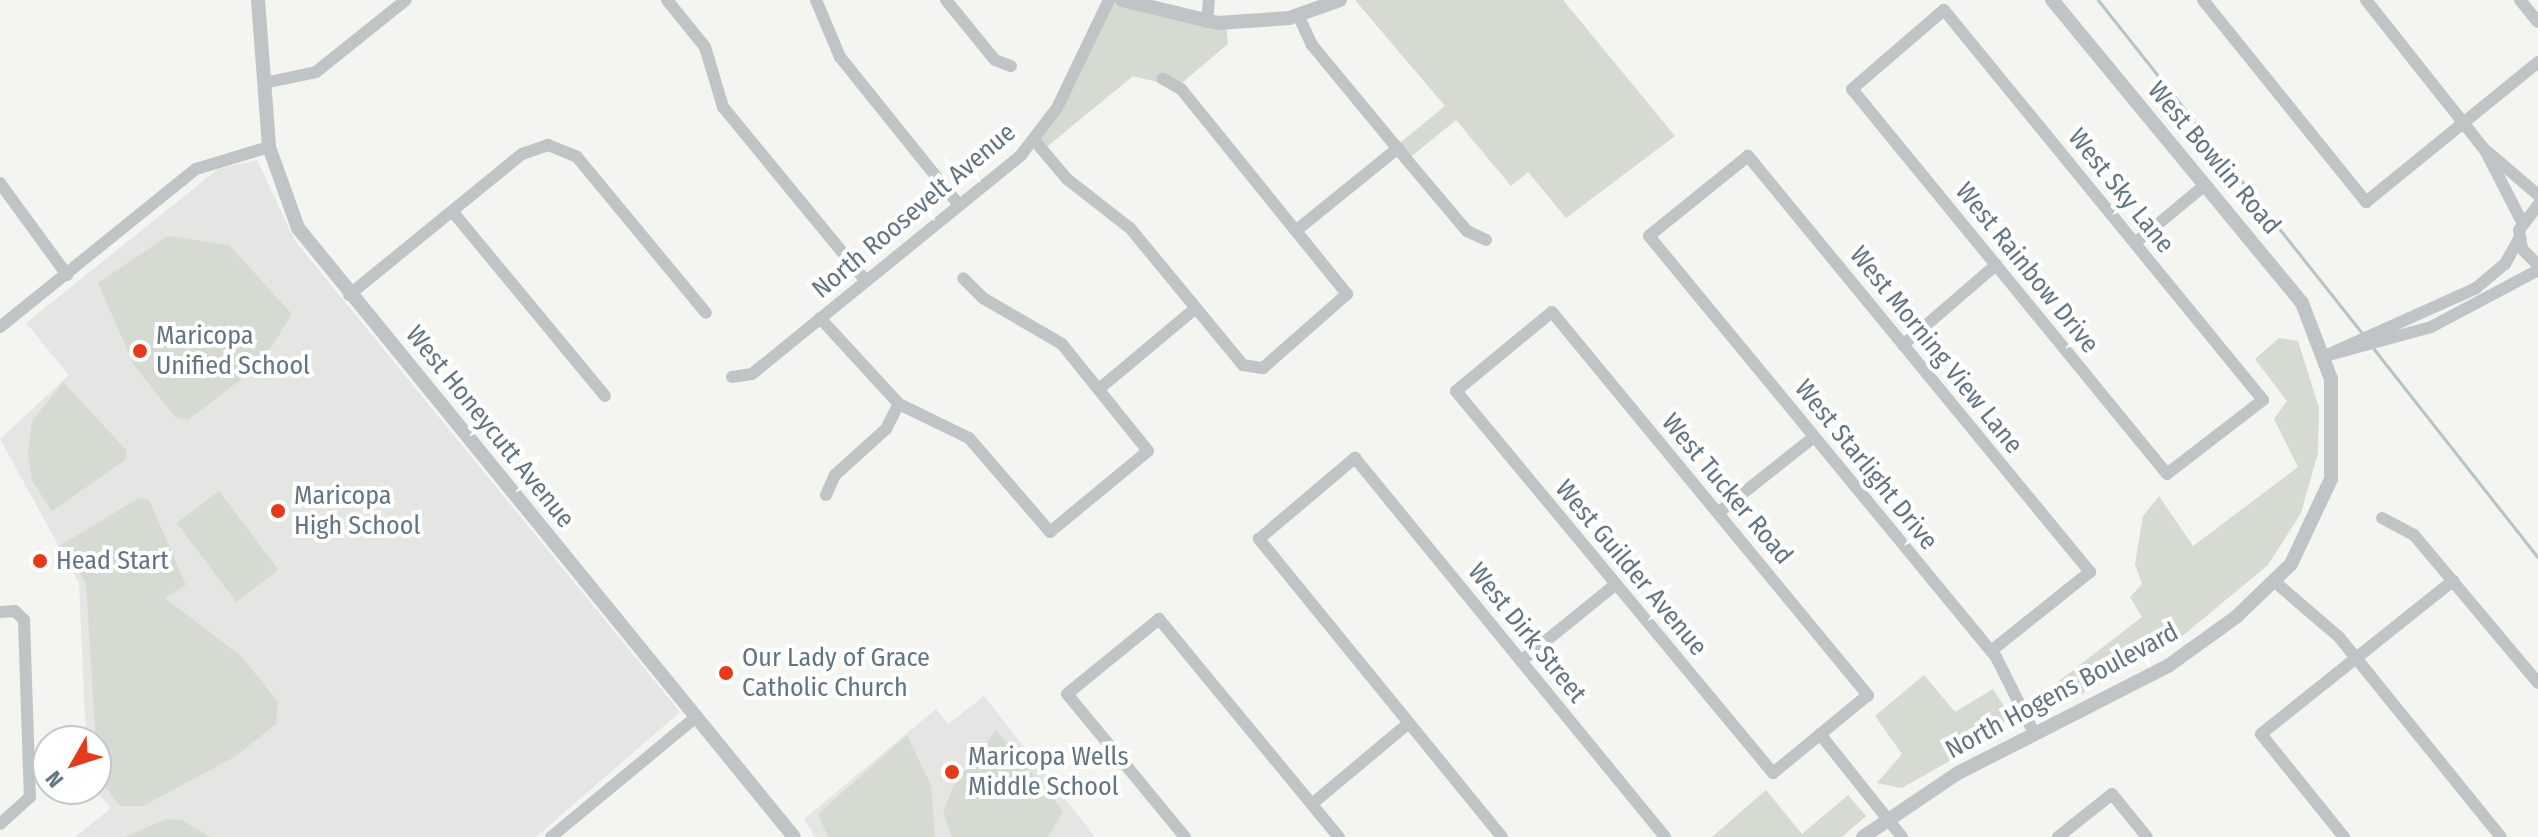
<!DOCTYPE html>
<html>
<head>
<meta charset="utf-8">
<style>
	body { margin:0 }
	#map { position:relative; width:2538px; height:837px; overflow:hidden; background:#f4f4f0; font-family:"Fira Sans Condensed",sans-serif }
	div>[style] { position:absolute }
	.built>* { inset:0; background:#e5e5e3 }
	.green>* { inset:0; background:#d5dbd1; transform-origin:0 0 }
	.stream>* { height:3px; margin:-1.5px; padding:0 1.5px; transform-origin:1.5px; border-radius:1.5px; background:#b5c4c7 }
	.minor>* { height:12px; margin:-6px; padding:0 6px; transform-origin:6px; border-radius:6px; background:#bfc4c6 }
	.tertiary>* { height:14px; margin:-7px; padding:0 7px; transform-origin:7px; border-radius:7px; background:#bfc4c6 }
	.dots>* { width:22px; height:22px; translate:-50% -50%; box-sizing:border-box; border:4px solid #fff; border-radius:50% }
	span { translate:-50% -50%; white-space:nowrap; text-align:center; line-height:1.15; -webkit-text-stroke:8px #fff; paint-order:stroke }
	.street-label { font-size:26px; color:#627682 }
	.poi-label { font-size:26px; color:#627682 }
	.left { translate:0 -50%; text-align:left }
	.north { position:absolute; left:32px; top:725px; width:80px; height:80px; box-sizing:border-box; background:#fff; border:2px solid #c0c8cd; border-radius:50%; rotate:231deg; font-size:22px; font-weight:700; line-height:32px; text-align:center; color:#627682 }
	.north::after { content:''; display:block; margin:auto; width:28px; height:36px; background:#e83a1b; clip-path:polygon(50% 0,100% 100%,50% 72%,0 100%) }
</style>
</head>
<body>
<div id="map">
	<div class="built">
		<div style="clip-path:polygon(257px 160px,295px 241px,680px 712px,536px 837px,75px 837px,111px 808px,94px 789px,96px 741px,86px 741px,79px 583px,0 439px,69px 375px,26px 323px,218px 169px)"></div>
		<div style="clip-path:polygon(984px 696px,1095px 837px,815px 837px,804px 819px,936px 709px,948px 724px)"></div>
	</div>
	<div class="green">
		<div style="clip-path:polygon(1109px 0,1226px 23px,1228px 44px,1177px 87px,1133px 76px,1043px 150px,1034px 140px)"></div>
		<div style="clip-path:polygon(1355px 0,1563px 0,1675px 136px,1566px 218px,1528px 172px,1511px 186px,1456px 120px,1407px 160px,1396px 146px,1445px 106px)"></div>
		<div style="clip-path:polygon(168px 236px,229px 245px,292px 314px,260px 365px,188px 420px,175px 417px,134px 365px,98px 283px)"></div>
		<div style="clip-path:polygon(2279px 338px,2298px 341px,2319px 408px,2318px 453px,2301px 513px,2268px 565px,2175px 642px,2070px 700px,2042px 694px,2142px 617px,2130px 597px,2142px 584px,2135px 564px,2143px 516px,2159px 496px,2193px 546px,2298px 467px,2274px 419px,2287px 401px,2255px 359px)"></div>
		<div style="clip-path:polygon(63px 382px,127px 451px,125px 460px,52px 511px,32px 481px,28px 454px,32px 421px)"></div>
		<div style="left:219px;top:491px;width:99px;height:53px;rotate:53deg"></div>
		<div style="clip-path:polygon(139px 498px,149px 500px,186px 585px,165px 598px,241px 656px,278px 702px,276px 724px,236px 756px,143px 806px,120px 806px,98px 777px,86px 583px,61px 545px)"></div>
		<div style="clip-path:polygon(1924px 675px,1955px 712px,1993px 689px,2009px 714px,1997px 734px,1902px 788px,1877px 783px,1902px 754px,1875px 716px)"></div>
		<div style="clip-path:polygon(996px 730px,1063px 811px,1048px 837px,952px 837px,943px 812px,954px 785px)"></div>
		<div style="clip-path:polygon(907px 735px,931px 785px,935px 837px,828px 837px,818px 814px)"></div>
		<div style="clip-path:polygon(1766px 790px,1802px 834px,1848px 795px,1866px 816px,1842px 837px,1712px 837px)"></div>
		<div style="clip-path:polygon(167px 819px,182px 820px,210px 837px,125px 837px)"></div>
	</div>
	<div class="stream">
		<div style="left:2098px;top:0;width:429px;rotate:51.6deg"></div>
		<div style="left:2373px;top:348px;width:267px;rotate:51.8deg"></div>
	</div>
	<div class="minor">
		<div style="left:667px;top:0;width:60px;rotate:51deg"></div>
		<div style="left:705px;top:47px;width:63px;rotate:73.3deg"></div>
		<div style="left:723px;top:107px;width:225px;rotate:50.6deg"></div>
		<div style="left:816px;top:0;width:62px;rotate:67.2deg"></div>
		<div style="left:840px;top:57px;width:190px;rotate:51.2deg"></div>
		<div style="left:946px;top:0;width:77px;rotate:50.8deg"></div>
		<div style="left:995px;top:60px;width:17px;rotate:21deg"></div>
		<div style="left:2203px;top:0;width:260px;rotate:51.1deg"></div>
		<div style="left:2366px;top:202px;width:222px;rotate:-39.1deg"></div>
		<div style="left:2366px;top:0;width:191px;rotate:51.6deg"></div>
		<div style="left:2485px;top:150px;width:81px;rotate:62.8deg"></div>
		<div style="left:2520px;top:0;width:28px;rotate:51deg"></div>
		<div style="left:1944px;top:10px;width:504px;rotate:50.72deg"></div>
		<div style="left:2263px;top:400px;width:121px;rotate:142.4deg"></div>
		<div style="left:2167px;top:474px;width:497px;rotate:-129.3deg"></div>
		<div style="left:1852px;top:89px;width:121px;rotate:-40.7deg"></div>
		<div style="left:1298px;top:15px;width:33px;rotate:65deg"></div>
		<div style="left:1312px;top:45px;width:149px;rotate:50.4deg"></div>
		<div style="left:1407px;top:160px;width:93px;rotate:49.8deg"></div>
		<div style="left:1467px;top:231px;width:21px;rotate:25deg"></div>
		<div style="left:1207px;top:22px;width:22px;rotate:-85deg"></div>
		<div style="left:264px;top:83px;width:53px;rotate:-11.9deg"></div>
		<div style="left:316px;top:72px;width:115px;rotate:-38.7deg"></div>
		<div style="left:1034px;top:140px;width:51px;rotate:49.8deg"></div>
		<div style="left:1067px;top:179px;width:80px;rotate:37.9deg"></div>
		<div style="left:1130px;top:228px;width:178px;rotate:50.5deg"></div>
		<div style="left:1243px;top:365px;width:20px;rotate:9deg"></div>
		<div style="left:1263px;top:368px;width:112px;rotate:-41.4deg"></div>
		<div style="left:1347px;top:294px;width:264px;rotate:-129deg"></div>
		<div style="left:1181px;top:89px;width:21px;rotate:-151deg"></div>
		<div style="left:2488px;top:152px;width:66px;rotate:40.7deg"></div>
		<div style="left:0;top:183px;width:114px;rotate:53.9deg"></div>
		<div style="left:2538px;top:205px;width:31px;rotate:127deg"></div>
		<div style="left:2519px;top:230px;width:19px;rotate:81deg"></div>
		<div style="left:2522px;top:249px;width:23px;rotate:45deg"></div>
		<div style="left:452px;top:211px;width:240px;rotate:50.4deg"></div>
		<div style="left:1298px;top:229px;width:129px;rotate:-39deg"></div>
		<div style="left:2135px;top:243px;width:91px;rotate:-39.6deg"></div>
		<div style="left:349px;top:295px;width:223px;rotate:-39.2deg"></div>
		<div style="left:522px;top:154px;width:28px;rotate:-19deg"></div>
		<div style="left:548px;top:145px;width:31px;rotate:22deg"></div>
		<div style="left:577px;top:157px;width:202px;rotate:50.4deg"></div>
		<div style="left:1552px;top:312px;width:497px;rotate:50.5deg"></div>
		<div style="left:1868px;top:695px;width:123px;rotate:140.6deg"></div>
		<div style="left:1773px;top:773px;width:496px;rotate:-129.7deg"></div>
		<div style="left:1456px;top:391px;width:124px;rotate:-39.5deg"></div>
		<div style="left:820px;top:318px;width:117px;rotate:47.4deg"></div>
		<div style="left:899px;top:404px;width:78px;rotate:25.9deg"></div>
		<div style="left:969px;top:438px;width:124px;rotate:49.2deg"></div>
		<div style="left:1050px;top:532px;width:127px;rotate:-39.6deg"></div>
		<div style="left:1148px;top:451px;width:137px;rotate:-128.8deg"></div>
		<div style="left:1062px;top:344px;width:91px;rotate:-149.8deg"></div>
		<div style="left:983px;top:298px;width:28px;rotate:-135deg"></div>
		<div style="left:0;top:327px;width:252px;rotate:-38.9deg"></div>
		<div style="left:196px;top:169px;width:76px;rotate:-16.8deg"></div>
		<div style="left:1903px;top:345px;width:123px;rotate:-40.7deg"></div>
		<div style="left:2325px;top:356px;width:166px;rotate:-24.2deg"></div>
		<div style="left:2476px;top:288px;width:38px;rotate:-40deg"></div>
		<div style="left:2505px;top:264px;width:29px;rotate:-61deg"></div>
		<div style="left:2325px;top:356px;width:110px;rotate:-15.3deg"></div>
		<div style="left:2431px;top:327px;width:121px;rotate:-28deg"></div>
		<div style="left:732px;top:377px;width:20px;rotate:-9deg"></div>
		<div style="left:752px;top:374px;width:347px;rotate:-39.1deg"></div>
		<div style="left:1021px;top:155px;width:59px;rotate:-52.5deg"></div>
		<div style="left:1057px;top:108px;width:120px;rotate:-64.3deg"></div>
		<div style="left:1099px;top:389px;width:126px;rotate:-39.9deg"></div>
		<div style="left:826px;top:495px;width:22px;rotate:-66deg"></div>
		<div style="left:835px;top:475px;width:69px;rotate:-42deg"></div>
		<div style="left:886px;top:429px;width:28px;rotate:-63deg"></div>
		<div style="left:1718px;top:513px;width:122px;rotate:-38.4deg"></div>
		<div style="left:2382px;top:518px;width:36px;rotate:28deg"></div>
		<div style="left:2414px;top:535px;width:193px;rotate:50deg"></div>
		<div style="left:2275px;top:582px;width:84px;rotate:40.7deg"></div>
		<div style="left:2339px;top:637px;width:257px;rotate:51deg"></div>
		<div style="left:0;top:612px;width:15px;rotate:-4deg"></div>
		<div style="left:15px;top:611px;width:13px;rotate:45deg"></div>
		<div style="left:24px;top:620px;width:177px;rotate:88.1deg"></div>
		<div style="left:30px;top:797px;width:40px;rotate:138deg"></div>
		<div style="left:1991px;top:651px;width:127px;rotate:-38.6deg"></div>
		<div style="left:2090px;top:572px;width:539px;rotate:-129.42deg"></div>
		<div style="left:1748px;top:156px;width:127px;rotate:141.1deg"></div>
		<div style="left:1649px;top:236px;width:538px;rotate:50.51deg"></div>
		<div style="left:1991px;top:651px;width:8px;rotate:50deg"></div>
		<div style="left:1996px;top:657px;width:85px;rotate:63.4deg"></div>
		<div style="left:1521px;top:661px;width:122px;rotate:-39deg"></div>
		<div style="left:1820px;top:734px;width:132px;rotate:51.5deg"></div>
		<div style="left:1312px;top:804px;width:126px;rotate:-39.9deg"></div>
		<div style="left:551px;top:837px;width:188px;rotate:-39.6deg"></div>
		<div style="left:1185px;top:837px;width:185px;rotate:-129.5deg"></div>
		<div style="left:1067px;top:694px;width:119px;rotate:-39.2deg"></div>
		<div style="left:1159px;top:619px;width:283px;rotate:50.5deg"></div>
		<div style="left:1502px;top:837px;width:385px;rotate:-129.2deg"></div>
		<div style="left:1259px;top:539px;width:126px;rotate:-40.2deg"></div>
		<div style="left:1355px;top:458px;width:490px;rotate:50.7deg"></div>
		<div style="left:2058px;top:837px;width:69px;rotate:-38.5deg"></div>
		<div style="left:2112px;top:794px;width:55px;rotate:50.9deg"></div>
		<div style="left:2344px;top:837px;width:132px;rotate:-128.9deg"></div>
		<div style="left:2261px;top:734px;width:246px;rotate:-38.6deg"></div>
	</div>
	<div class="tertiary">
		<div style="left:258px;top:0;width:147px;rotate:85.7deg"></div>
		<div style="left:269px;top:147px;width:86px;rotate:70.3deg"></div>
		<div style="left:298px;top:228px;width:785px;rotate:50.84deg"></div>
		<div style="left:1122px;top:0;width:99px;rotate:13.5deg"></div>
		<div style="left:1218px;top:23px;width:71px;rotate:-4deg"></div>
		<div style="left:1289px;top:18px;width:54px;rotate:-19.4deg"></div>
		<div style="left:1863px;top:837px;width:115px;rotate:-34deg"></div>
		<div style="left:1958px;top:773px;width:236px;rotate:-27deg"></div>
		<div style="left:2168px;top:666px;width:84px;rotate:-35.8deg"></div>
		<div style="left:2236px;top:617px;width:76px;rotate:-43.9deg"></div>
		<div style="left:2291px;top:564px;width:94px;rotate:-64.8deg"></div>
		<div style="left:2331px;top:479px;width:100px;rotate:-90deg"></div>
		<div style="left:2331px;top:379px;width:81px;rotate:-110.9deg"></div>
		<div style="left:2302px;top:303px;width:393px;rotate:-129.5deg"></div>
	</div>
	<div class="dots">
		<div style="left:140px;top:351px;background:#e83a1b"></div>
		<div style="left:278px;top:511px;background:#e83a1b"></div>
		<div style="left:40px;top:561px;background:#e83a1b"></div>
		<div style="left:726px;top:673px;background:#e83a1b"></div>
		<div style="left:952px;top:772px;background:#e83a1b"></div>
	</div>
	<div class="street-label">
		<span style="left:2214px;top:158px;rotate:50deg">West Bowlin Road</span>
		<span style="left:2121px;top:191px;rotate:51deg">West Sky Lane</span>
		<span style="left:914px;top:211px;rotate:-40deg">North Roosevelt Avenue</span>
		<span style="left:2027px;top:268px;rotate:51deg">West Rainbow Drive</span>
		<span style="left:1936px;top:350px;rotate:51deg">West Morning View Lane</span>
		<span style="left:490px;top:427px;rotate:51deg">West Honeycutt Avenue</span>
		<span style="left:1866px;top:465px;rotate:51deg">West Starlight Drive</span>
		<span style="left:1727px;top:489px;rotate:50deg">West Tucker Road</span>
		<span style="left:1631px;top:568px;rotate:50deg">West Guilder Avenue</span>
		<span style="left:1527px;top:633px;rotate:51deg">West Dirk Street</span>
		<span style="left:2062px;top:691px;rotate:-28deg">North Hogens Boulevard</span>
	</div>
	<div class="poi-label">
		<span class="left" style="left:156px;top:351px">Maricopa<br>Unified School</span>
		<span class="left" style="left:294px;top:511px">Maricopa<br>High School</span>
		<span class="left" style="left:56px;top:561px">Head Start</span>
		<span class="left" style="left:742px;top:673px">Our Lady of Grace<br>Catholic Church</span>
		<span class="left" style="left:968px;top:772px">Maricopa Wells<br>Middle School</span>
	</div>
	<div class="north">N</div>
</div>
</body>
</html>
